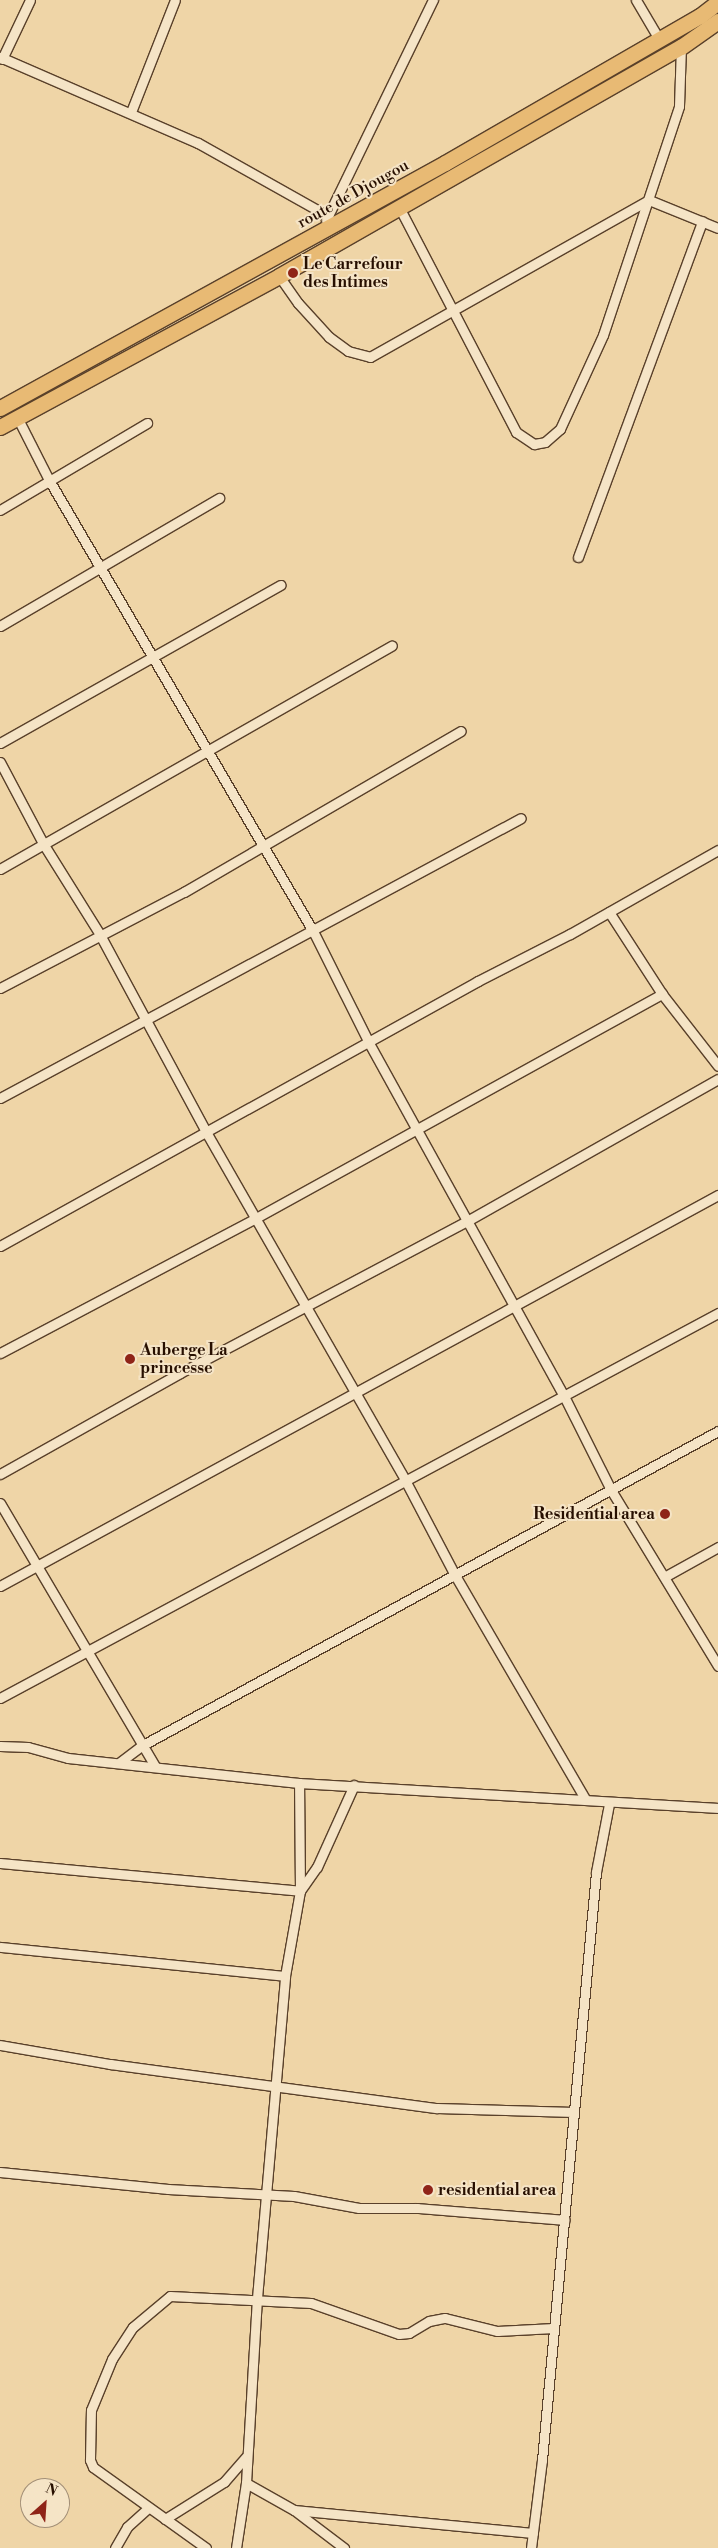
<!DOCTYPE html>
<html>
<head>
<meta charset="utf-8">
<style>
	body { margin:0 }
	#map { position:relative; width:718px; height:2548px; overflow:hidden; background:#efd5a7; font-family:"Libre Bodoni",serif }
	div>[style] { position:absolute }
	.roads { filter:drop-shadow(1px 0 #59402a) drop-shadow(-1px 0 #59402a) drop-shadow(0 1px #59402a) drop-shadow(0 -1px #59402a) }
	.minor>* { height:9px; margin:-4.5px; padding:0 4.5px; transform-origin:4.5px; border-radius:4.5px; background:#f5e4c6 }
	.trunk>* { height:15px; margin:-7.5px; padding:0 7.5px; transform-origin:7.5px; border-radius:7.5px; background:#e8ba74 }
	.dots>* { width:14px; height:14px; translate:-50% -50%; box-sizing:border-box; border:2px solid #f5e4c6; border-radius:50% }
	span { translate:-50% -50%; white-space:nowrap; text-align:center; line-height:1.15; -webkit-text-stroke:4px #f5e4c6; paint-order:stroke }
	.street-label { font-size:16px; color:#270f00 }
	.poi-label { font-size:16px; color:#270f00; font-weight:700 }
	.left { translate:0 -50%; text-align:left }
	.right { translate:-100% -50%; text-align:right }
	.north { position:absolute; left:20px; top:2478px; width:50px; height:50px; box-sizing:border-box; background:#f5e4c6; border:1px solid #a38f77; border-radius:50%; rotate:26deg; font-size:14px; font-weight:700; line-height:20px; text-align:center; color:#270f00 }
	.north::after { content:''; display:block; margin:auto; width:18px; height:22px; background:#8f2418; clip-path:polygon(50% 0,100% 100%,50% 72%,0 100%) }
</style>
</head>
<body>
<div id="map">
	<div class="roads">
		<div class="minor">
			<div style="left:636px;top:0;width:45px;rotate:59.5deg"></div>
			<div style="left:0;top:57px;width:216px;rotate:23.5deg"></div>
			<div style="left:198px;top:143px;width:149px;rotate:29.3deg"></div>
			<div style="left:2px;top:59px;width:65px;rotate:-64.6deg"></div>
			<div style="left:131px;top:112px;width:120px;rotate:-68.6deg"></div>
			<div style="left:399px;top:207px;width:254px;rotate:62.5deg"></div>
			<div style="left:516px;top:432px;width:22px;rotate:34deg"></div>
			<div style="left:534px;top:444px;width:11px;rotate:-10deg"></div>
			<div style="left:545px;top:442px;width:20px;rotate:-41deg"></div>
			<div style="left:560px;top:429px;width:103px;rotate:-65.4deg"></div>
			<div style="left:603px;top:335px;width:241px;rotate:-71.6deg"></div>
			<div style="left:679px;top:106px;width:59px;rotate:-88.1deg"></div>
			<div style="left:326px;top:220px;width:245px;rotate:-64.1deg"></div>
			<div style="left:279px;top:276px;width:33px;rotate:55deg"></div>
			<div style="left:298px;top:303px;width:46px;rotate:47.6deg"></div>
			<div style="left:329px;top:337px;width:24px;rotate:36deg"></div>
			<div style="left:348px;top:351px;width:23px;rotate:15deg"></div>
			<div style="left:370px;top:357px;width:320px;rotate:-29.4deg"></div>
			<div style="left:649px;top:200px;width:74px;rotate:22.1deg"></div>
			<div style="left:17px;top:417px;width:71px;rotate:63.1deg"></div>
			<div style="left:49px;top:480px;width:523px;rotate:59.66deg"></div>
			<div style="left:313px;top:931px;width:125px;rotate:63.4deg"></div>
			<div style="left:369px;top:1043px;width:403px;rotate:61.1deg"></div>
			<div style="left:564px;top:1396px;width:105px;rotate:63.4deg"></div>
			<div style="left:611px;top:1490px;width:206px;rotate:58.7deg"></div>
			<div style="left:0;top:510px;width:171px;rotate:-30.6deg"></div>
			<div style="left:578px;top:557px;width:358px;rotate:-69.7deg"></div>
			<div style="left:0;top:626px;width:254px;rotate:-30.3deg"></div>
			<div style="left:0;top:743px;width:322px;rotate:-29.4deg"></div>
			<div style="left:0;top:762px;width:94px;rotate:62.1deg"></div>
			<div style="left:44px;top:845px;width:104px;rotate:58deg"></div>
			<div style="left:99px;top:933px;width:226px;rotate:61.7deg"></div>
			<div style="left:206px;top:1132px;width:401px;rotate:60.2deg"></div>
			<div style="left:405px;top:1480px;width:110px;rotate:62.3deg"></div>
			<div style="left:456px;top:1577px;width:257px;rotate:59.8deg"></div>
			<div style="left:0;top:869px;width:451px;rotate:-29.7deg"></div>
			<div style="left:609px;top:912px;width:98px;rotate:57.1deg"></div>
			<div style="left:662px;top:994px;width:91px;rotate:52.1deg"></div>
			<div style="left:0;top:988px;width:208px;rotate:-27.6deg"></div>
			<div style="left:184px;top:892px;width:320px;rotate:-30.2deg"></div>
			<div style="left:0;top:1098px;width:591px;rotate:-28.25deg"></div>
			<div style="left:0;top:1246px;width:547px;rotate:-29deg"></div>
			<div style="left:478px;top:981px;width:103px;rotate:-27.1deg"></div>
			<div style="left:570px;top:934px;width:170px;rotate:-29.6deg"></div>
			<div style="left:0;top:1353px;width:289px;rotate:-27.8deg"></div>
			<div style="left:256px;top:1218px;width:464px;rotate:-28.9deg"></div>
			<div style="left:0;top:1474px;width:206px;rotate:-29.3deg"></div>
			<div style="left:180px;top:1373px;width:325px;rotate:-27.9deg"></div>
			<div style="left:467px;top:1221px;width:288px;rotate:-29.5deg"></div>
			<div style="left:0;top:1503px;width:305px;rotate:59.5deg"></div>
			<div style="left:666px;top:1576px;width:60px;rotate:-29.1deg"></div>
			<div style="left:0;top:1586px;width:818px;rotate:-28.57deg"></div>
			<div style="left:0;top:1698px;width:815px;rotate:-28.2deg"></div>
			<div style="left:0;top:1746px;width:28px;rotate:2deg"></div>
			<div style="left:28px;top:1747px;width:41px;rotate:15.4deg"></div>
			<div style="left:68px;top:1758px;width:232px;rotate:6.2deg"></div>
			<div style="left:299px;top:1783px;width:420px;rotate:3.4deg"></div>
			<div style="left:120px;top:1762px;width:26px;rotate:-37deg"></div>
			<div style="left:141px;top:1746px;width:657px;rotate:-28.63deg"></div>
			<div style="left:0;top:1863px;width:301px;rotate:5.3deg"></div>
			<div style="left:300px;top:1891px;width:29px;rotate:-55deg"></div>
			<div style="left:317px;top:1867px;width:90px;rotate:-65.7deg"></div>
			<div style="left:0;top:1947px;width:286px;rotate:5.8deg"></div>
			<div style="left:0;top:2045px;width:112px;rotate:9.8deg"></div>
			<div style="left:110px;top:2064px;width:330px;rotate:7.7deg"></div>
			<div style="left:437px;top:2108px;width:137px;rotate:1.7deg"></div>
			<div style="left:0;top:2172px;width:169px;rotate:5.8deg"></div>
			<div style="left:168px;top:2189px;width:126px;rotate:3.2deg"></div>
			<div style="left:294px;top:2196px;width:66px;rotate:10.5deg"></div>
			<div style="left:359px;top:2208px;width:58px"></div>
			<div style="left:417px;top:2208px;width:148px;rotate:4.6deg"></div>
			<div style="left:246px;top:2483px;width:55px;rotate:29.4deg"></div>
			<div style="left:294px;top:2510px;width:63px;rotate:37.2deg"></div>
			<div style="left:294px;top:2510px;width:240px;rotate:5.5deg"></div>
			<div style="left:165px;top:2519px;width:70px;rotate:-32.1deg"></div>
			<div style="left:224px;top:2482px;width:33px;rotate:-49deg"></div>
			<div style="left:115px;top:2548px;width:24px;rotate:-60deg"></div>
			<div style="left:127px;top:2527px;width:28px;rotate:-42deg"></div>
			<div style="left:206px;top:2548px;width:139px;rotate:-144.4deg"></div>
			<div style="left:93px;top:2467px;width:8px;rotate:-113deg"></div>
			<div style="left:90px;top:2460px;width:50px;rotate:-88.9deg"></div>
			<div style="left:91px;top:2410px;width:55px;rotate:-67.6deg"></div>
			<div style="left:112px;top:2359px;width:38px;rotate:-57deg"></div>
			<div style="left:133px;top:2327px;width:48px;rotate:-40deg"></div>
			<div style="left:170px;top:2296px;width:141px;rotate:2.8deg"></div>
			<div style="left:311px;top:2303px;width:93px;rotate:19.4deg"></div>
			<div style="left:399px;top:2334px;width:10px;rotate:-6deg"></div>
			<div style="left:409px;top:2333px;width:23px;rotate:-31deg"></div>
			<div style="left:429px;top:2321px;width:16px;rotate:-11deg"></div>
			<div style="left:445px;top:2318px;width:54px;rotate:14deg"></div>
			<div style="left:497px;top:2331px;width:57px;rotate:-3deg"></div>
			<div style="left:236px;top:2548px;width:66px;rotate:-81.3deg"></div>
			<div style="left:246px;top:2483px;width:185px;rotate:-86.6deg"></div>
			<div style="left:257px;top:2298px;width:323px;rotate:-85deg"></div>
			<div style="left:285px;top:1976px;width:86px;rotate:-80deg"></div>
			<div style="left:300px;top:1891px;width:108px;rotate:-90.5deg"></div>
			<div style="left:531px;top:2548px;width:89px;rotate:-82.9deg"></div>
			<div style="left:542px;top:2460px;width:590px;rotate:-84.75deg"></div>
			<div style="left:596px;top:1872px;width:69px;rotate:-79.2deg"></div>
		</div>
		<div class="trunk">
			<div style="left:0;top:408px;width:508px;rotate:-28.84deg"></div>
			<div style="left:445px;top:163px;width:294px;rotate:-30deg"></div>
			<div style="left:700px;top:16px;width:23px;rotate:-38deg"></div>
			<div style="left:0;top:427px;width:317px;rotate:-28.4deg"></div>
			<div style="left:279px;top:276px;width:463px;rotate:-29.7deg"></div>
			<div style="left:681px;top:47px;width:45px;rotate:-35.1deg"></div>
		</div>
	</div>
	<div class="dots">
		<div style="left:293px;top:273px;background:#8f2418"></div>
		<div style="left:130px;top:1359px;background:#8f2418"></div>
		<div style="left:665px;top:1514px;background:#8f2418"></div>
		<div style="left:428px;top:2190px;background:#8f2418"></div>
	</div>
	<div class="street-label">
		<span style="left:353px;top:194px;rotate:-29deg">route de Djougou</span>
	</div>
	<div class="poi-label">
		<span class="left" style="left:303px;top:273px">Le Carrefour<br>des Intimes</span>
		<span class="left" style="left:140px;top:1359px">Auberge La<br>princesse</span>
		<span class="right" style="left:655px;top:1514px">Residential area</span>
		<span class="left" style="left:438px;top:2190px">residential area</span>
	</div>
	<div class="north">N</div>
</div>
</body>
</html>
